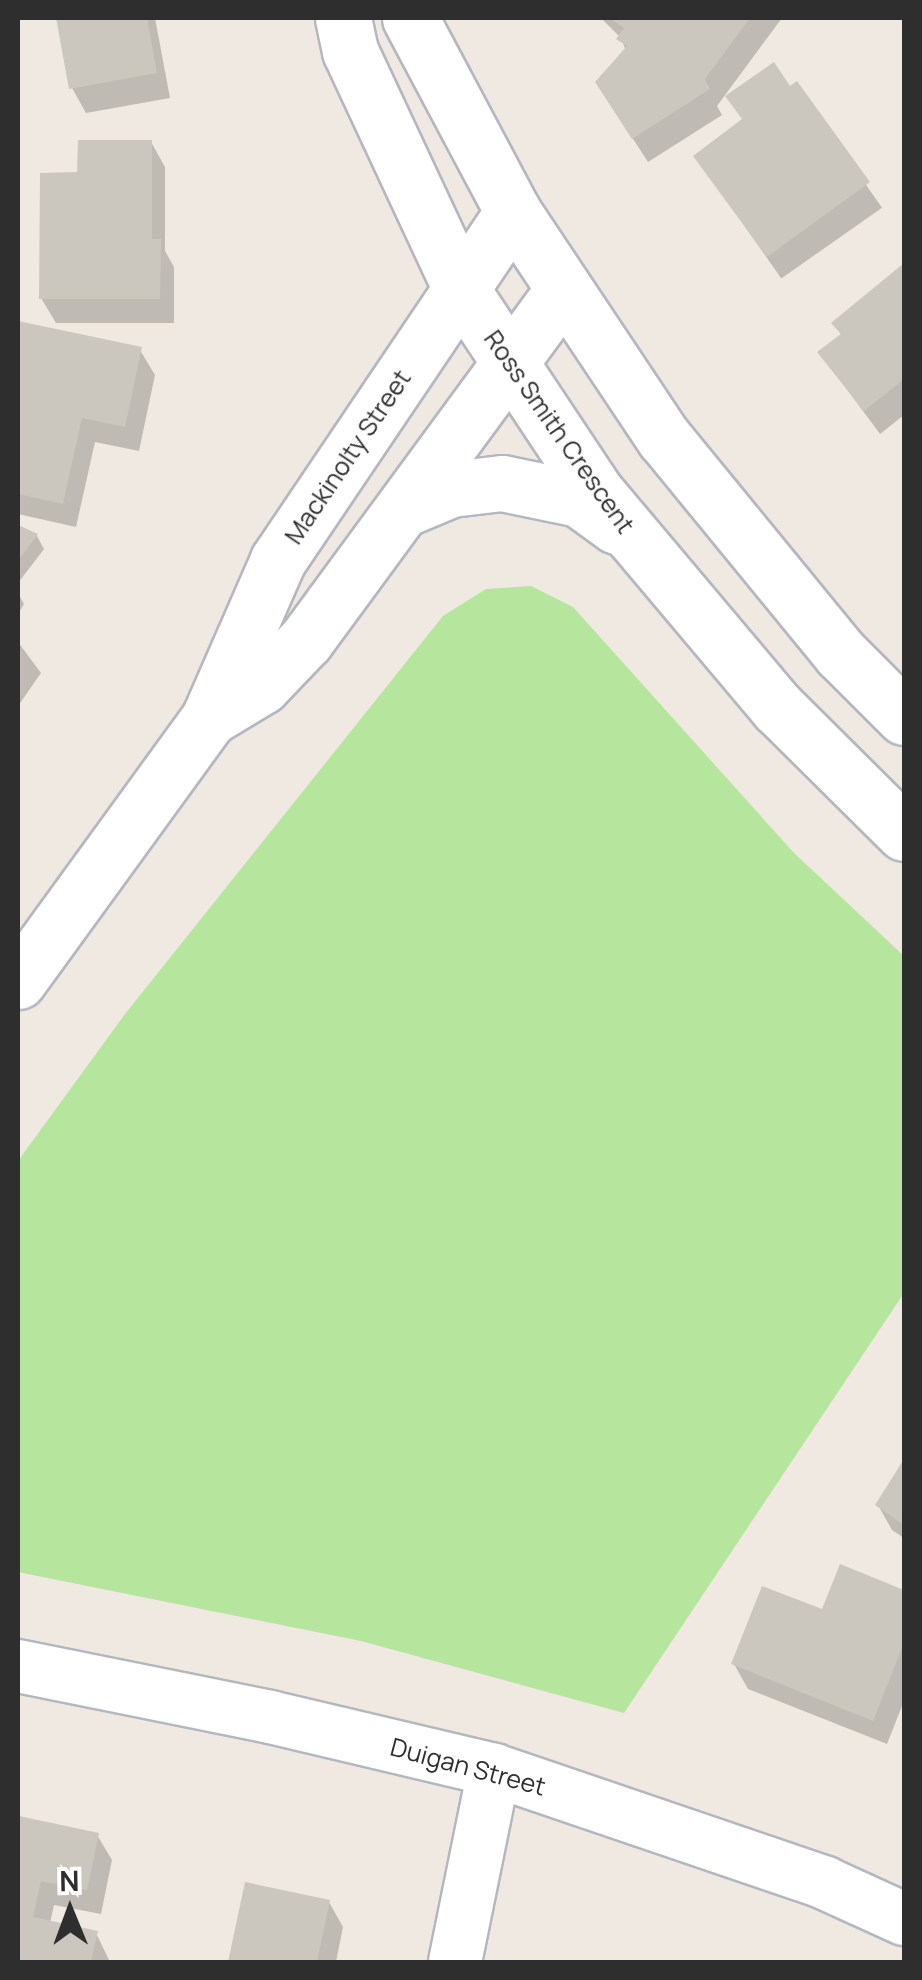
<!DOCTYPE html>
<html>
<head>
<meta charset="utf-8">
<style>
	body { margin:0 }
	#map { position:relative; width:922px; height:1980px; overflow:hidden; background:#efe9e1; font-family:Manrope,sans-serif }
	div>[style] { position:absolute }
	.green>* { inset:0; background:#b6e59e }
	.shadow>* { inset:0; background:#0003; transform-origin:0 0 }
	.building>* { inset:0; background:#cbc7bf }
	.roads { filter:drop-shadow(2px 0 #b4b7c1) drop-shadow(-2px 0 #b4b7c1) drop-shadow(0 2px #b4b7c1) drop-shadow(0 -2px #b4b7c1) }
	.minor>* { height:52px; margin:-26px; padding:0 26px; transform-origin:26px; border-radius:26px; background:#fff }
	.tertiary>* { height:55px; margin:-27.5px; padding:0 27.5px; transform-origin:27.5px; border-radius:27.5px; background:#fff }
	span { translate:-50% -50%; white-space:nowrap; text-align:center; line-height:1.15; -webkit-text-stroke:8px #fff; paint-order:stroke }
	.street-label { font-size:25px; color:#2e2e2e }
	.frame { position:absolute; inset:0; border:20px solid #2e2e2e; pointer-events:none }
	.north { position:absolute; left:20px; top:1860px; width:100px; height:100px; -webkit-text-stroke:8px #fff; paint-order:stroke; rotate:359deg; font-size:28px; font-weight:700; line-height:40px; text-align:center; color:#2e2e2e }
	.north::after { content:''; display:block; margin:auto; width:35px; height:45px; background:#2e2e2e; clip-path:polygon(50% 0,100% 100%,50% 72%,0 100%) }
</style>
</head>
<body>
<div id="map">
	<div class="green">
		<div style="clip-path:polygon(531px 586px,573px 607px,794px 853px,904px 956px,904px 1293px,624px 1713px,361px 1641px,18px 1572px,18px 1161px,125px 1014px,443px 616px,486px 589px)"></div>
	</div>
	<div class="shadow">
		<div style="clip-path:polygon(58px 18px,155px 18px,170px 98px,86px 113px,72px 88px)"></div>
		<div style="clip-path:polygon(601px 18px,782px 18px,717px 106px,722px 115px,648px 162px,613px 108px,626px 51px,621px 38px)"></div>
		<div style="left:796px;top:85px;width:150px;height:123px;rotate:55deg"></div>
		<div style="clip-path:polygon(151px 142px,165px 167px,165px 251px,174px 267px,174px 323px,56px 323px,41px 298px,80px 175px)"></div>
		<div style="clip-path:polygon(904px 267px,904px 415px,880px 434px,820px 353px,842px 336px,834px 324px)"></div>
		<div style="clip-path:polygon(18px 323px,140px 350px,155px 375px,139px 451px,95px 442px,76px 527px,18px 514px)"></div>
		<div style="clip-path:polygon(18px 528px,37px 536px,44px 549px,18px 583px)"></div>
		<div style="clip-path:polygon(18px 593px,24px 604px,18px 614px)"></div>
		<div style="clip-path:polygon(18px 642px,41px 673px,18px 706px)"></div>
		<div style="clip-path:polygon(904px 1464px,904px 1538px,892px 1530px,878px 1505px)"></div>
		<div style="clip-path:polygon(841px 1567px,904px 1593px,904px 1701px,887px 1744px,748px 1689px,734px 1664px,824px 1613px)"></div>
		<div style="clip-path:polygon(21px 1819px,97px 1835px,112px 1860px,101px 1914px,54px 1905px,50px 1923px,96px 1933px,110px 1962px,18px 1962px)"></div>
		<div style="clip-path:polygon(247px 1885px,329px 1902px,343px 1927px,336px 1962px,231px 1962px)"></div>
	</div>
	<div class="building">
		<div style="clip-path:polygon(56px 18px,147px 18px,157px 73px,69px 89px)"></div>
		<div style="clip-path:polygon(610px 18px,750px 18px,705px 79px,710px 89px,632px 139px,595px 82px,627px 46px,616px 39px,624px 28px)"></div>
		<div style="clip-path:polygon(774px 62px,790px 86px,797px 81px,870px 182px,767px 257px,693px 156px,742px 119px,725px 96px)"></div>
		<div style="clip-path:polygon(78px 140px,152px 140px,152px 239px,161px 239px,160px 299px,39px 299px,40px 173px,77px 172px)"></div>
		<div style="clip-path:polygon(904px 263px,904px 379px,864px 411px,817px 352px,841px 334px,831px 323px)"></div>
		<div style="clip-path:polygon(18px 321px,142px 347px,125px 427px,82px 418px,63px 504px,18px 494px)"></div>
		<div style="clip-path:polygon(18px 525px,38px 534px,18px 561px)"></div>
		<div style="clip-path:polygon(904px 1459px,904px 1525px,875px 1505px)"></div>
		<div style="clip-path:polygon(840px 1564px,904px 1590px,904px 1643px,873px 1721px,731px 1664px,762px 1586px,822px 1609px)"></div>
		<div style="clip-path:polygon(19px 1816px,99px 1833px,87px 1890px,41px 1881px,33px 1917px,98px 1931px,91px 1962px,18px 1962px)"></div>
		<div style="clip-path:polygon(245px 1882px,330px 1900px,317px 1962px,228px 1962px)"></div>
	</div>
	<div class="roads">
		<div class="minor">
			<div style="left:18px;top:1666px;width:257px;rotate:11.4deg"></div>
			<div style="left:270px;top:1717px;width:230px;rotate:13.3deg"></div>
			<div style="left:494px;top:1770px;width:350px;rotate:18.8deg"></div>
			<div style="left:825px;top:1883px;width:87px;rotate:24.5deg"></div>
			<div style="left:455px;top:1962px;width:196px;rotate:-78.5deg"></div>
		</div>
		<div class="tertiary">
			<div style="left:343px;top:18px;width:34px;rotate:78deg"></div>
			<div style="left:350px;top:51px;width:263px;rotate:65deg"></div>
			<div style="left:461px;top:289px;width:242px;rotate:56.4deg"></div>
			<div style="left:595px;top:491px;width:284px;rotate:49.9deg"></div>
			<div style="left:778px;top:708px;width:177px;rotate:44.8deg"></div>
			<div style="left:410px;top:18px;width:220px;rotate:62deg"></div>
			<div style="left:513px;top:212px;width:272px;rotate:56.3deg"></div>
			<div style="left:664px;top:438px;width:279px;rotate:50.7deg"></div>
			<div style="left:841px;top:654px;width:89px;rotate:45deg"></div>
			<div style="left:403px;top:509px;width:52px;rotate:-22.6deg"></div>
			<div style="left:451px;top:489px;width:51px;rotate:-6.7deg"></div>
			<div style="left:502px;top:483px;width:79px;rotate:11.7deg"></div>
			<div style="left:579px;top:499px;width:46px;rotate:36.1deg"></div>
			<div style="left:209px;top:718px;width:62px;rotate:-31.1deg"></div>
			<div style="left:262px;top:686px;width:64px;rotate:-46.3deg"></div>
			<div style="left:306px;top:640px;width:432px;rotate:-53.7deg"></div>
			<div style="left:18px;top:981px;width:325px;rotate:-54deg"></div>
			<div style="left:209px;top:718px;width:172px;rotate:-66.4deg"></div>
			<div style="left:278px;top:560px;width:420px;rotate:-56deg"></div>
		</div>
	</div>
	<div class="street-label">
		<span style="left:559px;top:432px;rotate:55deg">Ross Smith Crescent</span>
		<span style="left:348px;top:457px;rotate:-56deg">Mackinolty Street</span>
		<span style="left:468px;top:1767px;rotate:15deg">Duigan Street</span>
	</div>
	<div class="frame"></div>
	<div class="north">N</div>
</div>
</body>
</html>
